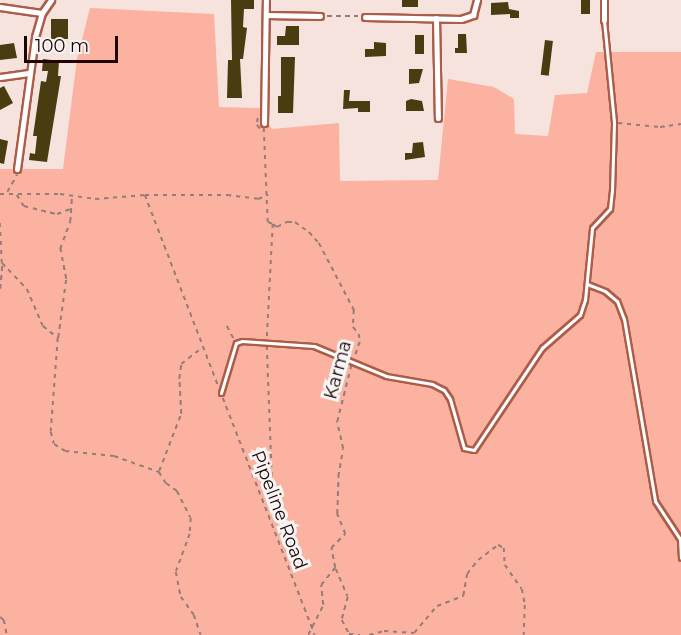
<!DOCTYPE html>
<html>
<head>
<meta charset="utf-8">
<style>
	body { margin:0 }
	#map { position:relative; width:681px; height:635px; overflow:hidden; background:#f6e3de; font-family:Montserrat,sans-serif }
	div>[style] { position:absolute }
	.green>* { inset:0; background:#fbb2a0 }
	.building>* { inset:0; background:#483c10; transform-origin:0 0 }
	.path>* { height:1.5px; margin-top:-0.75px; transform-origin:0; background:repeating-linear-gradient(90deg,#947c79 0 4.5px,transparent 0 9px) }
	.roads { filter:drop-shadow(2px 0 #ac5d4a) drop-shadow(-2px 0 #ac5d4a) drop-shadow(0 2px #ac5d4a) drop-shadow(0 -2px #ac5d4a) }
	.lane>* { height:3px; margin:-1.5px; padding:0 1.5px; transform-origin:1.5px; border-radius:1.5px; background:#fff }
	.street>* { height:5px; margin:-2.5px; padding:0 2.5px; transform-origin:2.5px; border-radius:2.5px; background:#fff }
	span { translate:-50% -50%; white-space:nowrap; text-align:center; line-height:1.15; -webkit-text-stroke:6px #f5f5f5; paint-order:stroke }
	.street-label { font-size:18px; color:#200301 }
	.scale { position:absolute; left:24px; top:36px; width:94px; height:27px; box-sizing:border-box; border:3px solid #200301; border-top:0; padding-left:8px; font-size:18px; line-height:21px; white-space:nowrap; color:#200301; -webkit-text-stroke:4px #f5f5f5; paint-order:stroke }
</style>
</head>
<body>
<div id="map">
	<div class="green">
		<div style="clip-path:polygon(90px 8px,214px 14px,219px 107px,260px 108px,272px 129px,339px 123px,340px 181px,438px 180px,448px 79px,494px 87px,514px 99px,515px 134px,548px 136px,555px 95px,587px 93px,596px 52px,681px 52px,681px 635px,0 635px,0 169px,63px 169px,77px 59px)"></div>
	</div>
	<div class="building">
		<div style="clip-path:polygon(231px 0,254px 0,254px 9px,244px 9px,243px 27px,247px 28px,243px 59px,240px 59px,242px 98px,227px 98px,228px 60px,232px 60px)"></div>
		<div style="left:402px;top:0;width:16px;height:7px"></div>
		<div style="left:581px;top:0;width:9px;height:14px"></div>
		<div style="clip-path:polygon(508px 2px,509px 9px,519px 11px,519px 18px,510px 18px,510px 14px,491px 15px,491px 3px)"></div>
		<div style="left:51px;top:19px;width:17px;height:20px"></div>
		<div style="clip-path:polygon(286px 26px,299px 26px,299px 45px,277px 45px,277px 36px,285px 36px)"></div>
		<div style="clip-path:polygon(458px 34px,466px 34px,467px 53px,455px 53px,455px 48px,458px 48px)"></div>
		<div style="left:415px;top:35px;width:9px;height:19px"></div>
		<div style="left:545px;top:40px;width:8px;height:35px;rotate:7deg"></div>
		<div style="clip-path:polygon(374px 42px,386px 43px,386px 56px,365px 57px,365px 49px,374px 49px)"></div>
		<div style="clip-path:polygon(14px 43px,17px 58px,0 60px,0 45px)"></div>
		<div style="clip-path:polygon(281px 57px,295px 57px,293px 113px,278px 113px,278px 96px,281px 96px)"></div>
		<div style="clip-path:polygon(43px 59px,59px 61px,58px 76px,61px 76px,47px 162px,29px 160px,30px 153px,35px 154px,37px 136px,33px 136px,41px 81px,46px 82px,48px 71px,42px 71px)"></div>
		<div style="clip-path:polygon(409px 69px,423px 69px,419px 83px,409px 84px)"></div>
		<div style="clip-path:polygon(4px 86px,13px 103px,0 110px,0 88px)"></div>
		<div style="clip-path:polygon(344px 90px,350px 90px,349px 101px,370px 101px,370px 112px,358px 112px,358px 108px,343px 109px)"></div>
		<div style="clip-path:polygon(411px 99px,422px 101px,424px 111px,406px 111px,406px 101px)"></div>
		<div style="clip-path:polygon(0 139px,8px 141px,4px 164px,0 163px)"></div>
		<div style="clip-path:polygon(423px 142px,425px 157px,405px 160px,405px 153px,412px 153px,413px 143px)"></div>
	</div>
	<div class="path">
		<div style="left:327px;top:16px;width:31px"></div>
		<div style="left:258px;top:118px;width:7px;rotate:98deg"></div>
		<div style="left:257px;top:125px;width:9px;rotate:49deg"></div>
		<div style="left:618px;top:123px;width:42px;rotate:5.4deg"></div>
		<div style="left:660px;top:127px;width:21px;rotate:-8deg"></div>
		<div style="left:264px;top:128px;width:94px;rotate:87.6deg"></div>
		<div style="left:268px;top:222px;width:5px;rotate:22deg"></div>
		<div style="left:273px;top:224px;width:114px;rotate:93deg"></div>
		<div style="left:7px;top:192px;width:20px;rotate:-60deg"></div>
		<div style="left:0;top:194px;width:60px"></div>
		<div style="left:60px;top:194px;width:35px;rotate:8deg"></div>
		<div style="left:95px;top:199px;width:50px;rotate:-4.6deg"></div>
		<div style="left:145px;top:195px;width:82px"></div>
		<div style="left:227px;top:195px;width:31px;rotate:7deg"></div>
		<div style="left:258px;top:199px;width:11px;rotate:-22deg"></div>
		<div style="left:17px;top:195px;width:13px;rotate:58deg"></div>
		<div style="left:24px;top:206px;width:34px;rotate:14deg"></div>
		<div style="left:57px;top:214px;width:14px;rotate:-21deg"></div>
		<div style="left:145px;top:195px;width:204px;rotate:69deg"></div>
		<div style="left:0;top:223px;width:40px;rotate:87.1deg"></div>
		<div style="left:2px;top:263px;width:36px;rotate:46deg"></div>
		<div style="left:27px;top:289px;width:40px;rotate:66.6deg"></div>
		<div style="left:43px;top:326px;width:19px;rotate:39deg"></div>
		<div style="left:58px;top:338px;width:94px;rotate:94.3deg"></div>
		<div style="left:51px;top:432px;width:12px;rotate:76deg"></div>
		<div style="left:54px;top:444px;width:13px;rotate:32deg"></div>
		<div style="left:65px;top:451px;width:49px;rotate:5.8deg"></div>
		<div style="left:114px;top:456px;width:48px;rotate:19.6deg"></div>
		<div style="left:159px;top:472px;width:13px;rotate:58deg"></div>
		<div style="left:166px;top:483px;width:14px;rotate:36deg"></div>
		<div style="left:177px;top:491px;width:30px;rotate:63deg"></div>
		<div style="left:191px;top:518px;width:16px;rotate:94deg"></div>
		<div style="left:190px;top:534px;width:40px;rotate:110.2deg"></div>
		<div style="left:176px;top:572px;width:25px;rotate:79deg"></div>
		<div style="left:181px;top:597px;width:22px;rotate:54deg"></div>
		<div style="left:194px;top:615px;width:21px;rotate:71deg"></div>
		<div style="left:273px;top:224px;width:5px;rotate:37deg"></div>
		<div style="left:277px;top:227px;width:11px;rotate:-27deg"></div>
		<div style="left:287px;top:222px;width:8px"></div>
		<div style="left:295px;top:222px;width:17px;rotate:36deg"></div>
		<div style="left:309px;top:232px;width:15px;rotate:48deg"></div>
		<div style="left:319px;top:243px;width:76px;rotate:62.4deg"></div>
		<div style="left:354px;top:310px;width:17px;rotate:93deg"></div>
		<div style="left:353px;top:327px;width:9px;rotate:49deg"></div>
		<div style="left:359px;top:334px;width:8px;rotate:83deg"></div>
		<div style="left:360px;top:342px;width:18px;rotate:109deg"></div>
		<div style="left:0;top:289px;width:25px;rotate:-85deg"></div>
		<div style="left:227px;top:326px;width:15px;rotate:62deg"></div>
		<div style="left:58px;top:338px;width:60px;rotate:-82.3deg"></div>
		<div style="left:66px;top:279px;width:31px;rotate:-101deg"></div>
		<div style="left:60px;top:249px;width:29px;rotate:-70deg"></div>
		<div style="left:70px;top:222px;width:26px;rotate:-86deg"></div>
		<div style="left:267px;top:346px;width:157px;rotate:87.8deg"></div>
		<div style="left:273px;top:503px;width:9px;rotate:126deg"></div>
		<div style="left:223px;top:398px;width:254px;rotate:68.8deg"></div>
		<div style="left:159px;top:471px;width:61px;rotate:-68.9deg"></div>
		<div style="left:181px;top:414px;width:35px;rotate:-93deg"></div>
		<div style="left:179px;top:379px;width:15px;rotate:-82deg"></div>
		<div style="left:181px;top:364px;width:28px;rotate:-38deg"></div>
		<div style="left:336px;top:569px;width:30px;rotate:67deg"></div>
		<div style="left:348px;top:597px;width:24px;rotate:105deg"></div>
		<div style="left:342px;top:620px;width:16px;rotate:63deg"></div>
		<div style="left:349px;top:634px;width:11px;rotate:5deg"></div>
		<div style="left:0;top:617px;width:5px;rotate:37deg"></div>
		<div style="left:4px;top:620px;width:15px;rotate:79deg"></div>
		<div style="left:308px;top:635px;width:34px;rotate:-63deg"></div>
		<div style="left:323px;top:605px;width:20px;rotate:-96deg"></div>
		<div style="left:321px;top:585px;width:22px;rotate:-51deg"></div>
		<div style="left:335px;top:568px;width:20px;rotate:-101deg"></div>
		<div style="left:331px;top:548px;width:20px;rotate:-45deg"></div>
		<div style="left:345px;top:534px;width:22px;rotate:-112deg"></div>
		<div style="left:337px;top:514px;width:37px;rotate:-88deg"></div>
		<div style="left:338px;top:477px;width:28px;rotate:-80deg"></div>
		<div style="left:343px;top:449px;width:28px;rotate:-103deg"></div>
		<div style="left:337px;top:422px;width:58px;rotate:-76deg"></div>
		<div style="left:369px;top:635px;width:16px;rotate:-15deg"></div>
		<div style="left:384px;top:631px;width:30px;rotate:4deg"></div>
		<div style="left:414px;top:633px;width:35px;rotate:-50deg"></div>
		<div style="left:437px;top:606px;width:28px;rotate:-21deg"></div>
		<div style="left:463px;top:596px;width:22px;rotate:-80deg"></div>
		<div style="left:467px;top:574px;width:18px;rotate:-52deg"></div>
		<div style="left:478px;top:560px;width:25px;rotate:-37deg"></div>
		<div style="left:498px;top:545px;width:7px;rotate:27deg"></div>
		<div style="left:504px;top:548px;width:17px;rotate:87deg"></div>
		<div style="left:505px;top:565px;width:29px;rotate:55deg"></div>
		<div style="left:522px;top:589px;width:16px;rotate:79deg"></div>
		<div style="left:525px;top:605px;width:30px;rotate:92deg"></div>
	</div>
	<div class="roads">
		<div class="lane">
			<div style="left:587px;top:284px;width:19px;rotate:21deg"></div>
			<div style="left:605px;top:291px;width:16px;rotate:40deg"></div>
			<div style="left:617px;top:301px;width:19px;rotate:69deg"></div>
			<div style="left:624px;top:319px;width:185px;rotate:80.3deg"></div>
			<div style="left:655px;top:501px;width:45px;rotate:56.7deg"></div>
			<div style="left:680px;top:539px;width:19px;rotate:87deg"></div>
			<div style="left:221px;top:393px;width:52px;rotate:-73.3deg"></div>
			<div style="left:236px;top:343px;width:6px;rotate:-18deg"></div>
			<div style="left:242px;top:341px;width:72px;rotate:4deg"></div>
			<div style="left:314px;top:346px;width:78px;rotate:22.6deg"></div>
			<div style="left:386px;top:376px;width:47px;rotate:9.9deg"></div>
			<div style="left:432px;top:384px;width:13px;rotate:27deg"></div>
			<div style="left:444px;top:390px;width:11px;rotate:56deg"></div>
			<div style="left:450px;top:399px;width:51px;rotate:74.1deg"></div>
			<div style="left:464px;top:448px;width:10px;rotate:11deg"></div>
			<div style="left:474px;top:450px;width:123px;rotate:-56.3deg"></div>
			<div style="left:542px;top:348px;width:50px;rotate:-41deg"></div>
			<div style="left:580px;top:315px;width:16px;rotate:-72deg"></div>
			<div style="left:585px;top:300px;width:72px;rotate:-84.4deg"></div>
			<div style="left:592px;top:228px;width:26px;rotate:-47deg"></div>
			<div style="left:610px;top:209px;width:18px;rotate:-84deg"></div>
			<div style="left:612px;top:191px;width:69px;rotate:-88.3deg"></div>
			<div style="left:614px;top:122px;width:102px;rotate:-95.6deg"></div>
		</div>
		<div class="street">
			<div style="left:0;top:7px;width:42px;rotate:8.1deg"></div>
			<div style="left:266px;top:15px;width:54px;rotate:1.1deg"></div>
			<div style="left:365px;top:17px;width:96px;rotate:1.2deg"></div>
			<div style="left:461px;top:19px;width:13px;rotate:-18deg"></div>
			<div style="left:473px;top:15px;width:16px;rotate:-75deg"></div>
			<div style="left:436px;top:18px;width:100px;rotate:88.9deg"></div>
			<div style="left:604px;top:20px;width:20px;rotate:-90deg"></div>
			<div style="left:0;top:77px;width:29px;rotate:-8deg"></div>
			<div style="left:264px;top:123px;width:123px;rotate:-89.1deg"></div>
			<div style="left:17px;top:169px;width:133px;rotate:-82.2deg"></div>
			<div style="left:35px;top:37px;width:25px;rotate:-74deg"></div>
			<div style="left:42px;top:13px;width:16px;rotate:-55deg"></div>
		</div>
	</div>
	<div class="street-label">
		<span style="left:338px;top:370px;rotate:-75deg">Karma</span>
		<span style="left:279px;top:510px;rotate:69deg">Pipeline Road</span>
	</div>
	<div class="scale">100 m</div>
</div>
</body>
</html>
